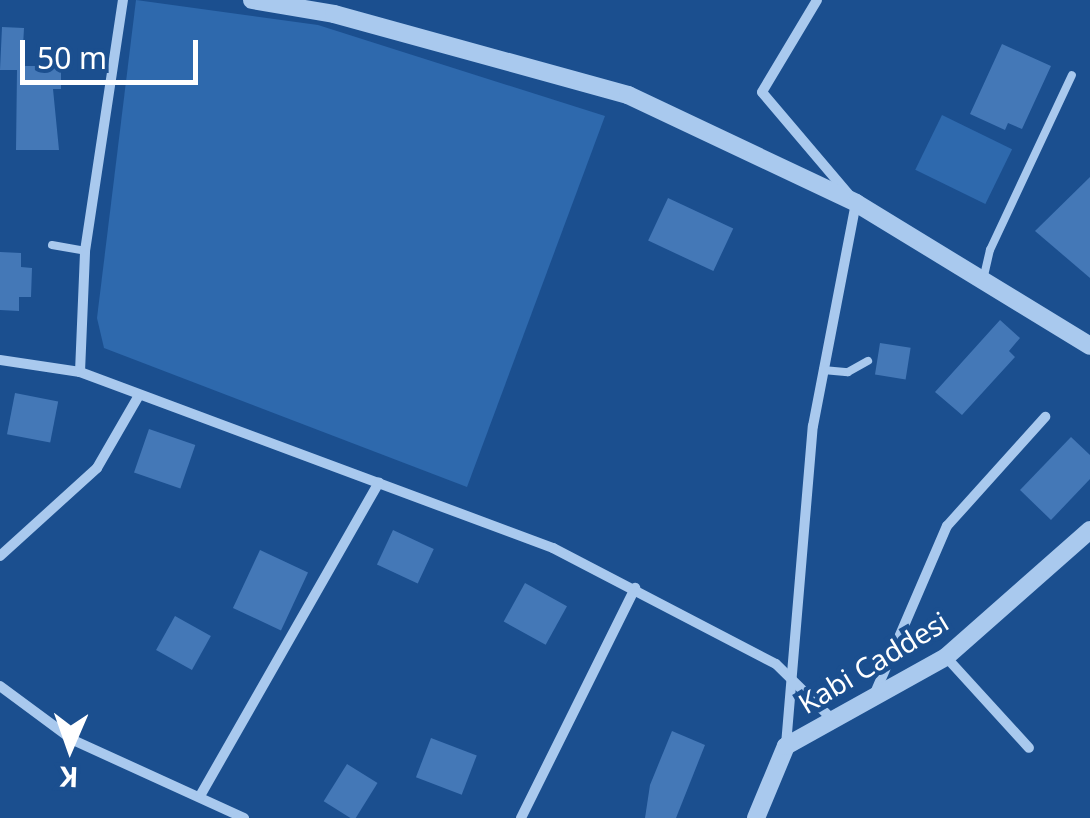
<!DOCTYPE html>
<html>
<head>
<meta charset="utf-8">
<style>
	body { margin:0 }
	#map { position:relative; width:1090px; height:818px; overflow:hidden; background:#1b4f8f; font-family:"Noto Sans",sans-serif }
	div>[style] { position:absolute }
	.green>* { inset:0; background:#2e69ad; transform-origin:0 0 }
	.building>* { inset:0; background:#4478b7; transform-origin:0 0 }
	.service>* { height:8px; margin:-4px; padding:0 4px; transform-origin:4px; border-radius:4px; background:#a9c9ee }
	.minor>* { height:10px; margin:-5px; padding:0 5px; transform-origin:5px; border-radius:5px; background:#a9c9ee }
	.tertiary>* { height:18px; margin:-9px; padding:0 9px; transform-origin:9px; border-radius:9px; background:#a9c9ee }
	span { translate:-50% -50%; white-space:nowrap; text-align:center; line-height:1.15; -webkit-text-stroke:9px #1b4f8f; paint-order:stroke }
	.street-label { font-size:28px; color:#fff }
	.north { position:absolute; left:20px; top:698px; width:100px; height:100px; -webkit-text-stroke:8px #1b4f8f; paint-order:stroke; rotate:182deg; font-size:28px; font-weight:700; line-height:40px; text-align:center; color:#fff }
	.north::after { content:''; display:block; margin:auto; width:35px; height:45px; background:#fff; clip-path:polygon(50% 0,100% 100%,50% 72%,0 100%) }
	.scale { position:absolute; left:20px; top:40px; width:178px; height:45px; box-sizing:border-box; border:5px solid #fff; border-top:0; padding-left:12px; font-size:30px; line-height:35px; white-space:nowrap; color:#fff; -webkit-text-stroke:8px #1b4f8f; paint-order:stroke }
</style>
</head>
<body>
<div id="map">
	<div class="green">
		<div style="clip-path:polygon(136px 0,318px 25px,605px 116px,467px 487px,104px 348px,97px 318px)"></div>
		<div style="left:942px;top:115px;width:78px;height:61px;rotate:26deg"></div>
	</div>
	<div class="building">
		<div style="clip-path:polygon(2px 27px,24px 28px,22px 66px,61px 66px,61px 89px,53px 89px,59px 150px,16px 150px,17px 70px,0 70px)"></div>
		<div style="clip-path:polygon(1002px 44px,1051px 66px,1022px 129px,1008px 123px,1005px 130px,970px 114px)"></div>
		<div style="clip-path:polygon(1090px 177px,1090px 278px,1035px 231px)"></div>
		<div style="left:668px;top:198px;width:72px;height:47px;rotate:25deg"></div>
		<div style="clip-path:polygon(0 252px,21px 253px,21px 267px,32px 268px,31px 297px,19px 297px,19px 311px,0 310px)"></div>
		<div style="clip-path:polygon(1000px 320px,1020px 338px,1009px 351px,1015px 357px,962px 415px,935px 392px)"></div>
		<div style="left:880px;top:343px;width:31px;height:32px;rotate:9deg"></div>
		<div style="left:15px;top:393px;width:44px;height:42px;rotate:11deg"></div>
		<div style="left:149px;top:429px;width:49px;height:46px;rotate:19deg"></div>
		<div style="clip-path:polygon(1071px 437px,1090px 455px,1090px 479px,1051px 520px,1020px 490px)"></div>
		<div style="left:393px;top:530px;width:45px;height:38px;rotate:25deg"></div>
		<div style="left:260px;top:550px;width:53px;height:64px;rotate:25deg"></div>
		<div style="left:525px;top:583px;width:48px;height:44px;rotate:29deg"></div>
		<div style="left:175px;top:616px;width:41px;height:39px;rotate:29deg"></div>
		<div style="clip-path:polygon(672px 731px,705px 745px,676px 818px,645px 818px,650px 785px)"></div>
		<div style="left:431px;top:738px;width:49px;height:42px;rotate:21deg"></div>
		<div style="left:347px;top:764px;width:36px;height:44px;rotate:32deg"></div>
	</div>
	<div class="service">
		<div style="left:52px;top:245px;width:34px;rotate:10deg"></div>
		<div style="left:983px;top:280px;width:31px;rotate:-77deg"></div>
		<div style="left:990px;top:250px;width:193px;rotate:-64.9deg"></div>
		<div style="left:823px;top:370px;width:25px;rotate:5deg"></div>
		<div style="left:848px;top:372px;width:23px;rotate:-29deg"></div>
	</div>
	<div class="minor">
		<div style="left:0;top:360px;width:81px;rotate:8.5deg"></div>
		<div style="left:80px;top:372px;width:505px;rotate:20.41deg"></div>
		<div style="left:553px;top:548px;width:251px;rotate:27.5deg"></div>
		<div style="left:776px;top:664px;width:77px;rotate:44.5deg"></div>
		<div style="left:80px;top:372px;width:121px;rotate:-87.6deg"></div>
		<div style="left:85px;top:251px;width:254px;rotate:-81.4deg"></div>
		<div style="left:0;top:556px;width:131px;rotate:-42.2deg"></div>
		<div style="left:97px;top:468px;width:82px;rotate:-60deg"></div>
		<div style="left:946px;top:657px;width:123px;rotate:47.6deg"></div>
		<div style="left:0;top:686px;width:91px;rotate:36.5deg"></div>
		<div style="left:73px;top:740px;width:188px;rotate:24.5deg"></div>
		<div style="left:875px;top:693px;width:182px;rotate:-66.7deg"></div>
		<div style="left:947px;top:526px;width:147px;rotate:-48deg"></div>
		<div style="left:786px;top:745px;width:320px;rotate:-85.2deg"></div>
		<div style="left:813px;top:426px;width:227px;rotate:-79.1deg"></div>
		<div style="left:856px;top:203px;width:145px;rotate:-130.3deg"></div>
		<div style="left:762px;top:92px;width:107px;rotate:-59.1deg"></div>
		<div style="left:200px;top:796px;width:361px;rotate:-60.3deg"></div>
		<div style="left:521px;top:818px;width:257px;rotate:-63.6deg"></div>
	</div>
	<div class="tertiary">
		<div style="left:252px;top:0;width:83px;rotate:9.7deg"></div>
		<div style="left:334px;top:14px;width:305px;rotate:15.4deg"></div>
		<div style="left:628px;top:95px;width:252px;rotate:25.3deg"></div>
		<div style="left:856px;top:203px;width:274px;rotate:31.4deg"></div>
		<div style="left:756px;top:818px;width:78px;rotate:-67.4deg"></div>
		<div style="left:786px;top:746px;width:183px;rotate:-29.1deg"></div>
		<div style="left:946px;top:657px;width:192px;rotate:-41.4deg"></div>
	</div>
	<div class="street-label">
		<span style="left:873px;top:662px;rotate:-31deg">Kabi Caddesi</span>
	</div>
	<div class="north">K</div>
	<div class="scale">50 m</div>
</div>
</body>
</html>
